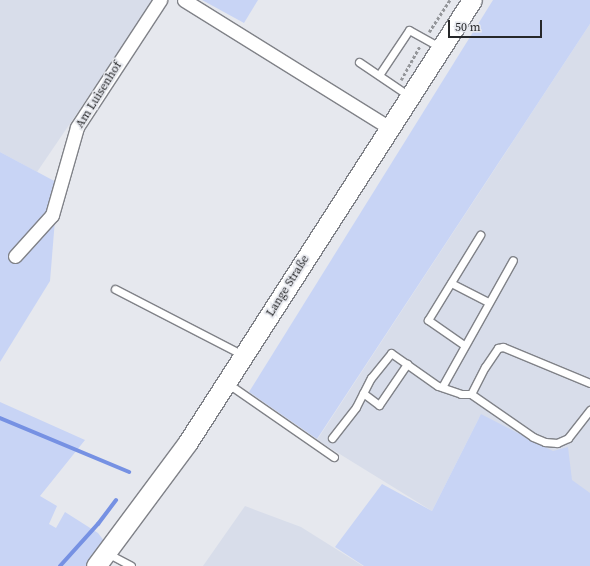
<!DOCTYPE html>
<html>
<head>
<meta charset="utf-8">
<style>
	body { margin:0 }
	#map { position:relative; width:590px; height:566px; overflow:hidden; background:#e6e8ee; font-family:"Source Serif 4",serif }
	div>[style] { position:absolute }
	.built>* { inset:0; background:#d8ddea }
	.green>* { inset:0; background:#c8d4f5 }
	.stream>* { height:4px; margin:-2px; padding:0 2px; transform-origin:2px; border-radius:2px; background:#7691e3 }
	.path>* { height:2.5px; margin-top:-1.25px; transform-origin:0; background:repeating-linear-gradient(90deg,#94969a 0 3px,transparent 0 5px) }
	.roads { filter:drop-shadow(1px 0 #808288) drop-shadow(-1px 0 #808288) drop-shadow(0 1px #808288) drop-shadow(0 -1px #808288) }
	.lane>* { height:7px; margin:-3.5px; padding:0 3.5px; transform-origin:3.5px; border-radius:3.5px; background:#fff }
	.street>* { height:13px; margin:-6.5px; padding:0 6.5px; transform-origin:6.5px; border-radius:6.5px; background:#fff }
	.secondary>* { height:19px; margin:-9.5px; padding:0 9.5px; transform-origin:9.5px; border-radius:9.5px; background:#fff }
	span { translate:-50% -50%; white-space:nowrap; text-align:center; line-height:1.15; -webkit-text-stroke:3.5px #e6e8ee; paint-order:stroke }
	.street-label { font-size:12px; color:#262729 }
	.scale { position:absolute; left:448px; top:20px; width:94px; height:18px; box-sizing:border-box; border:2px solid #262729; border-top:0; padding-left:5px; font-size:12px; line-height:14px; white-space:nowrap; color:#262729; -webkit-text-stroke:3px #e6e8ee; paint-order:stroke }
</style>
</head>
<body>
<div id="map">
	<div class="built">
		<div style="clip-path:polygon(0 0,154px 0,37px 172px,0 152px)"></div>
		<div style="clip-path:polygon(590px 24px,590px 494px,479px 418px,432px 511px,317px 440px)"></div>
		<div style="clip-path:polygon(245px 506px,301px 527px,363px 566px,203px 566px)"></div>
	</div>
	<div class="green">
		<div style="clip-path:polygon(202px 0,258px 0,244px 23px)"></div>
		<div style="clip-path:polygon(493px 0,590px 0,590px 24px,317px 439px,249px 392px)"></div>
		<div style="clip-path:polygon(0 152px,58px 183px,50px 281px,0 362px)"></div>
		<div style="clip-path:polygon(0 402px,85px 440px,40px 496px,57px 506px,49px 524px,56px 528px,65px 512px,98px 533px,105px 542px,86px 566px,0 566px)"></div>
		<div style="clip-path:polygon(481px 414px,553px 451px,568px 447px,572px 480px,590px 493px,590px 566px,364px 566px,335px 547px,382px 484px,432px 511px)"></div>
	</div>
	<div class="stream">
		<div style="left:0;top:418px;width:140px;rotate:22.7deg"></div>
		<div style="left:60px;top:566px;width:57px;rotate:-47.9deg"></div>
		<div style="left:98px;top:524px;width:30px;rotate:-53deg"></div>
	</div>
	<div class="path">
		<div style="left:429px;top:32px;width:38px;rotate:-57deg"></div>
		<div style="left:401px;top:80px;width:39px;rotate:-61deg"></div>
	</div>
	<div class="roads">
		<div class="lane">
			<div style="left:359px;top:62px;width:60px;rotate:34.2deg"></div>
			<div style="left:379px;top:75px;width:54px;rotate:-56.3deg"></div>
			<div style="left:409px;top:30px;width:35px;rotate:29deg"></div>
			<div style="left:451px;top:283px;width:42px;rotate:27.2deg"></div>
			<div style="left:115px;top:289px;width:144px;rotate:27.3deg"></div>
			<div style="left:464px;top:345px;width:44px;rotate:-145.2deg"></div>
			<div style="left:428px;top:320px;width:100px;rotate:-58.5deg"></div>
			<div style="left:227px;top:383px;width:130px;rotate:34.7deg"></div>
			<div style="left:442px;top:387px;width:145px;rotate:-60.8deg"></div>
			<div style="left:363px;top:393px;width:20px;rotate:37deg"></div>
			<div style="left:379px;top:405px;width:50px;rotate:-55.7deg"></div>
			<div style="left:471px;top:394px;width:30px;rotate:-63deg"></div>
			<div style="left:485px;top:367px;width:23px;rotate:-56deg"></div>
			<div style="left:498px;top:348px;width:5px;rotate:-11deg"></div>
			<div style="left:503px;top:347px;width:94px;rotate:22.5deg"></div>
			<div style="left:332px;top:438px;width:39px;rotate:-52deg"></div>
			<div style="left:356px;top:407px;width:33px;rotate:-63deg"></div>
			<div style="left:371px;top:378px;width:32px;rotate:-51deg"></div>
			<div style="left:391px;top:353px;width:57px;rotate:35.1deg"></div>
			<div style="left:438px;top:386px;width:24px;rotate:19deg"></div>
			<div style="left:461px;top:394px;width:10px"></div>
			<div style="left:471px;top:394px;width:75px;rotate:34.7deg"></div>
			<div style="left:533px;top:437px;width:13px;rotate:23deg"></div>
			<div style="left:545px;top:442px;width:12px;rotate:5deg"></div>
			<div style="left:557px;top:443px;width:12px;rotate:-24deg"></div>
			<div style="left:568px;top:438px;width:36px;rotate:-52deg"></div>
			<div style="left:107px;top:553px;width:27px;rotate:28deg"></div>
		</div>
		<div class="street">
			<div style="left:184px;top:0;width:240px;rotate:31.9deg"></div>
			<div style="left:15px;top:256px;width:55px;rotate:-47.9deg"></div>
			<div style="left:52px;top:215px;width:91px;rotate:-74.1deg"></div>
			<div style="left:77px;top:127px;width:152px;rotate:-56.8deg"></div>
		</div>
		<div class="secondary">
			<div style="left:96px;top:566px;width:154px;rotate:-53.4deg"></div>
			<div style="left:188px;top:442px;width:525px;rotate:-57.28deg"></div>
		</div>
	</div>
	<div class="street-label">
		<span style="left:99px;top:95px;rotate:-58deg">Am Luisenhof</span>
		<span style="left:288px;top:286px;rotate:-58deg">Lange Straße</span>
	</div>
	<div class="scale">50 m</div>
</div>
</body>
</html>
